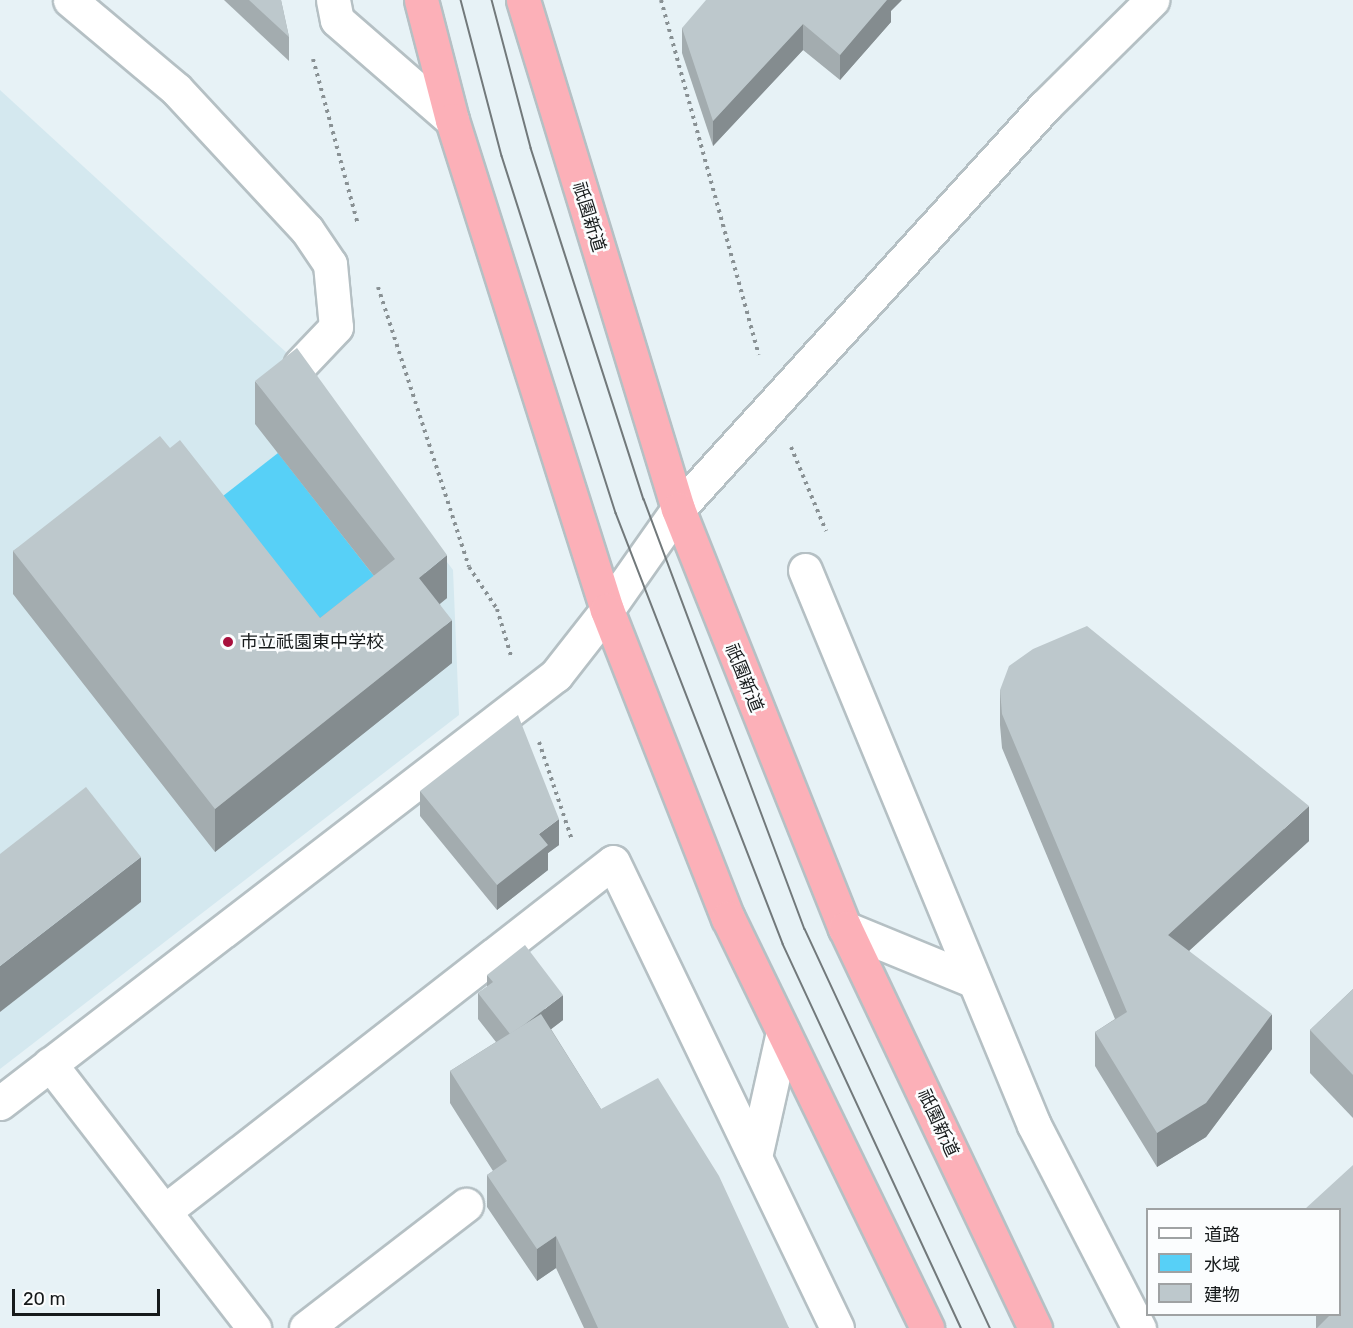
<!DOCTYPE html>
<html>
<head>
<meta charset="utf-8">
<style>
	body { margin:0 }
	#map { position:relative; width:1353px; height:1328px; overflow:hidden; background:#e7f2f6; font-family:Rubik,"Noto Sans JP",sans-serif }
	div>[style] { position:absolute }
	.built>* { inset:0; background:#d4e8ef }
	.water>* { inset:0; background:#57d0f7; transform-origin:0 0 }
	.path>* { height:4px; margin-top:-2px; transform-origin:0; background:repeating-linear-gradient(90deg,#899194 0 3px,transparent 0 7.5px) }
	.roads { filter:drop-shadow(2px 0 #b5c0c4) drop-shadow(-2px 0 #b5c0c4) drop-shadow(0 2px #b5c0c4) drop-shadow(0 -2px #b5c0c4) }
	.minor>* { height:33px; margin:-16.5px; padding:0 16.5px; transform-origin:16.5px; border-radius:16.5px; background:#fff }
	.tertiary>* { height:33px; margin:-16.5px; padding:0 16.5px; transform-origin:16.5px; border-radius:16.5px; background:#fff }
	.trunk>* { height:33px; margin:-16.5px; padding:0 16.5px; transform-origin:16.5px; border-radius:16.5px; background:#fcb0b8 }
	.tram>* { height:1.5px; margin:-0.75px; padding:0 0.75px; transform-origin:0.75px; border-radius:0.75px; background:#72797b }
	.wall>* { inset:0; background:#a3acaf }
	.shaded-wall>* { inset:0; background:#848c8f }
	.building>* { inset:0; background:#bdc8cc }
	.dots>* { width:16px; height:16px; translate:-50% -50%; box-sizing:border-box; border:3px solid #fbfdfe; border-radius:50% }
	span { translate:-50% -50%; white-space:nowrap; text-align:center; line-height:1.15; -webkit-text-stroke:5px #fbfdfe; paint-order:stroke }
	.street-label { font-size:18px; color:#161a1b }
	.poi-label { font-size:18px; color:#161a1b }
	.left { translate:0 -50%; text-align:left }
	.legend { position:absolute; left:1146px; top:1208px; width:195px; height:108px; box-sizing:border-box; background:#fbfdfe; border:2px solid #9fa2a3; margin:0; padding:8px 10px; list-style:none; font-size:18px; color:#161a1b }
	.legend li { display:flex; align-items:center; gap:12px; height:30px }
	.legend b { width:30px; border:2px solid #9fa2a3 }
	.scale { position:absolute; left:12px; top:1289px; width:148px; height:27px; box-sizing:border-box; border:3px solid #161a1b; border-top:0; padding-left:8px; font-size:18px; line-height:21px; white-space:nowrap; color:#161a1b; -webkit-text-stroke:4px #fbfdfe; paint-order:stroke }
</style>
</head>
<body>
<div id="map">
	<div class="built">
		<div style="clip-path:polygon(0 90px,300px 365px,453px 570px,459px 715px,0 1069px)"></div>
	</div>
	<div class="water">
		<div style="left:278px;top:453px;width:189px;height:95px;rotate:52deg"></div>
	</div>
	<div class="path">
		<div style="left:661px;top:0;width:368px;rotate:74.6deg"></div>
		<div style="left:313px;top:59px;width:172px;rotate:74.8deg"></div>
		<div style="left:378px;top:287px;width:294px;rotate:72deg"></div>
		<div style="left:469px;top:567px;width:50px;rotate:56.3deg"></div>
		<div style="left:497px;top:609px;width:49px;rotate:73.4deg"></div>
		<div style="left:791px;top:447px;width:91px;rotate:67.4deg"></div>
		<div style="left:539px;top:742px;width:103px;rotate:71.4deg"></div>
	</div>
	<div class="roads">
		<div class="minor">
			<div style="left:70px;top:0;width:138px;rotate:40deg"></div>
			<div style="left:176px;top:89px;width:192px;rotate:47.1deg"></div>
			<div style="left:307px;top:230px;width:41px;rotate:55.9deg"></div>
			<div style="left:330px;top:264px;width:63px;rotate:84.6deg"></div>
			<div style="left:336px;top:327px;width:52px;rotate:133.5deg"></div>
			<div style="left:333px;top:0;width:20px;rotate:79deg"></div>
			<div style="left:337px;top:20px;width:152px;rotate:41deg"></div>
			<div style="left:805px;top:570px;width:600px;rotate:67.58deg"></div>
			<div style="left:1034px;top:1125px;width:229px;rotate:62.7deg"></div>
			<div style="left:845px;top:928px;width:139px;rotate:22.3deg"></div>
			<div style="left:50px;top:1064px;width:334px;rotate:52.3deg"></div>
			<div style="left:0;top:1103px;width:702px;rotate:-37.59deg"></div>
			<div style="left:556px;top:675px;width:83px;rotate:-51.9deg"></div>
			<div style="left:755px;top:1157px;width:128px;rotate:-77.4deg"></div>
			<div style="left:166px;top:1210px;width:566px;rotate:-37.9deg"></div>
			<div style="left:613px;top:862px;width:517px;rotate:64.33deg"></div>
			<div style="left:306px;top:1328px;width:202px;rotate:-37.6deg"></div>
		</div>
		<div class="tertiary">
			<div style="left:607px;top:610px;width:123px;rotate:-54.9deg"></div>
			<div style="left:678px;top:509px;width:545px;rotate:-47.68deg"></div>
			<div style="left:1045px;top:106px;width:151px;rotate:-44.7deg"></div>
		</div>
		<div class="trunk">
			<div style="left:421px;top:0;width:124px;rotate:75.5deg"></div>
			<div style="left:452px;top:120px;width:514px;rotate:72.45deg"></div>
			<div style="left:607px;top:610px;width:331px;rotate:68.6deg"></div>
			<div style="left:728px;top:918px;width:456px;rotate:64.1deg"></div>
			<div style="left:523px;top:0;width:532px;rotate:73.06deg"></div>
			<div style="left:678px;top:509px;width:451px;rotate:68.3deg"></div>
			<div style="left:845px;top:928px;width:443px;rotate:64.6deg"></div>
		</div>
	</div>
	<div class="tram">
		<div style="left:461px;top:0;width:161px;rotate:75.3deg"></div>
		<div style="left:502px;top:156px;width:375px;rotate:72.3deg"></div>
		<div style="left:616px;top:513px;width:462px;rotate:68.8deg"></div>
		<div style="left:783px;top:944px;width:423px;rotate:65.1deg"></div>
		<div style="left:492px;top:0;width:153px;rotate:75.2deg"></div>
		<div style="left:531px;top:148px;width:369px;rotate:72.2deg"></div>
		<div style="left:644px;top:499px;width:459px;rotate:69.5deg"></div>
		<div style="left:805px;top:929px;width:440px;rotate:65.1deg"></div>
	</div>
	<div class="wall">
		<div style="clip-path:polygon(224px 0,281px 0,289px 37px,289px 61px)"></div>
		<div style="clip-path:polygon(891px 11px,891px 22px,840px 80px,803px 50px,713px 146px,682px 53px,682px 28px)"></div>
		<div style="clip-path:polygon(255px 381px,447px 598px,440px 604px,452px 663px,215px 852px,13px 594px,13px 551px,170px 448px,320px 618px,374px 576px,255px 424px)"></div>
		<div style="clip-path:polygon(1000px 690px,1309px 841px,1189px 951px,1272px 1049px,1206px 1137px,1157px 1167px,1095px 1066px,1095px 1032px,1115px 1019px,1002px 748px,1000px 725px)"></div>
		<div style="clip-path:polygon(420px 791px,559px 845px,548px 853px,548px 870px,497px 910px,420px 816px)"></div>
		<div style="clip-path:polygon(487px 975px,563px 1020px,551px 1029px,601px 1109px,789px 1328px,584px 1328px,556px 1268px,537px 1281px,487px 1207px,487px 1175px,493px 1171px,450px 1103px,450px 1071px,496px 1042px,478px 1019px,478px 993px,487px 987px)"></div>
		<div style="clip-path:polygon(1353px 989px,1353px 1118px,1310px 1073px,1310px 1030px)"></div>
		<div style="clip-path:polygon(1316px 1314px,1340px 1314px,1353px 1328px,1316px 1328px)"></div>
	</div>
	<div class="shaded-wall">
		<div style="clip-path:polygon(885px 0,902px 0,891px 11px,891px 22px,840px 80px,840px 55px)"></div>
		<div style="clip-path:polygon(803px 24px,803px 50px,713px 146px,713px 121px)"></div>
		<div style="clip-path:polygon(447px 555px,447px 598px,419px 620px,419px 578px)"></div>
		<div style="clip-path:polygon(452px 620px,452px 663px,215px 852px,215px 809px)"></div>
		<div style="clip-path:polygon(1309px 806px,1309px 841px,1168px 970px,1168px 935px)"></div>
		<div style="clip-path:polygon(559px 819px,559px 845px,548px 853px,548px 870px,497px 910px,497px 885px,539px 834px)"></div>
		<div style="clip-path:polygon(141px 857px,141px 902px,0 1012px,0 966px)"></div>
		<div style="clip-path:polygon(563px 995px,563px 1020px,511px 1060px,511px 1035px)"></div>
		<div style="clip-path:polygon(1272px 1014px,1272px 1049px,1206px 1137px,1157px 1167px,1157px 1133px)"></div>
		<div style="clip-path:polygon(556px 1236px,556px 1268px,537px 1281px,537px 1249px)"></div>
	</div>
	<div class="building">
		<div style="clip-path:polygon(249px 0,281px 0,289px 37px)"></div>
		<div style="clip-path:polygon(706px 0,887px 0,840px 55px,803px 24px,713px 121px,682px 28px)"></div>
		<div style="clip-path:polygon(297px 348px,447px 555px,419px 578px,452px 620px,215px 809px,13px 551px,160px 436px,170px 448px,180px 440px,320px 618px,395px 559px,255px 381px)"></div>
		<div style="clip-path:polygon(1087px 626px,1309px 806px,1168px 935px,1272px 1014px,1206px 1103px,1157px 1133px,1095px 1032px,1127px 1012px,1002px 714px,1000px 690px,1009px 666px,1033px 649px)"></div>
		<div style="clip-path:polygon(518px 715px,559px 819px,539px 834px,548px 845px,497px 885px,420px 791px)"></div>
		<div style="clip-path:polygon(86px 787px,141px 857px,0 966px,0 854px)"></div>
		<div style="clip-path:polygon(525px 945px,563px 995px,525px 1024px,510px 1034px,478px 993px,493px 982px,487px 975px)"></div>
		<div style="clip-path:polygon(1353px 989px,1353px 1075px,1310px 1030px)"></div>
		<div style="clip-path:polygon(541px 1014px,601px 1109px,658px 1078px,719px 1176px,789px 1328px,598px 1328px,556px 1236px,537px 1249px,487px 1175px,507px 1161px,450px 1071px)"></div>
		<div style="clip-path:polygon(1353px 1165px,1353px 1328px,1317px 1328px,1331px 1314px,1340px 1314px,1340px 1209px,1305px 1209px)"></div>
	</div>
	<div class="dots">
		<div style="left:228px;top:642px;background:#a8103d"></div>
	</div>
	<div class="street-label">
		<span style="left:589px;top:217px;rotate:73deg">祇園新道</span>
		<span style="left:744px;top:678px;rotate:68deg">祇園新道</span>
		<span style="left:938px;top:1123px;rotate:65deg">祇園新道</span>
	</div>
	<div class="poi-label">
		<span class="left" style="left:240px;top:642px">市立祇園東中学校</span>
	</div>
	<ul class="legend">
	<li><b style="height:8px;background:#fff"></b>道路</li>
	<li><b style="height:16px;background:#57d0f7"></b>水域</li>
	<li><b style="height:16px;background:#bdc8cc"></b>建物</li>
	</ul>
	<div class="scale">20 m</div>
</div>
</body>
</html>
